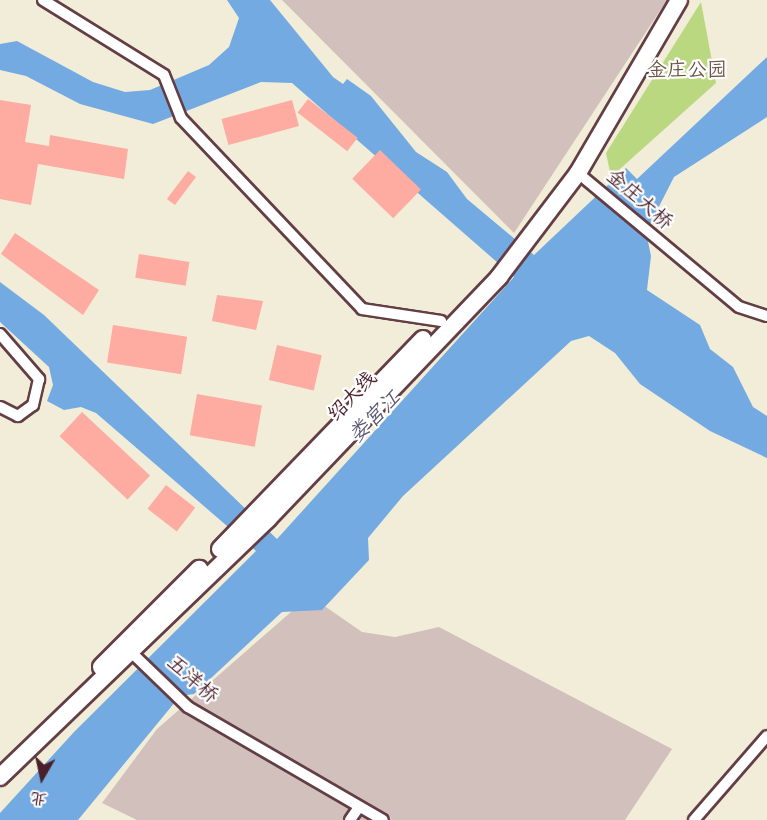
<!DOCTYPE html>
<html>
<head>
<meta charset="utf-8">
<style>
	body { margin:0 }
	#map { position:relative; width:767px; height:820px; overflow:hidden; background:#f2edd8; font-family:"Gochi Hand","LXGW WenKai TC",sans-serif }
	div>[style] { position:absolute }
	.industrial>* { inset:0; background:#d1c0bc }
	.green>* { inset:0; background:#b9d87f }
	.water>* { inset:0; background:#73aae2 }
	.building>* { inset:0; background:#feaba1; transform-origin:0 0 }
	.roads { filter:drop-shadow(2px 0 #633e45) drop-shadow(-2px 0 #633e45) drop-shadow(0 2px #633e45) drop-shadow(0 -2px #633e45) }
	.street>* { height:10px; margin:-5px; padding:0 5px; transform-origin:5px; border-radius:5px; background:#fff }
	.primary>* { height:16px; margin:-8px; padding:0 8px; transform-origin:8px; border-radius:8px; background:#fff }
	span { translate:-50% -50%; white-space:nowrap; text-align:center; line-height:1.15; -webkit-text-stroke:4.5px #fff; paint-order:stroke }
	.park-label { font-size:20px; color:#6b5644 }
	.street-label { font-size:20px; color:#4a1f2b }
	.water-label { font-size:21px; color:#5a5774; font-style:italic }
	.north { position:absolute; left:12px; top:748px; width:60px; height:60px; -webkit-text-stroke:4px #fff; paint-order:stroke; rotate:189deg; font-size:16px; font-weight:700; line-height:24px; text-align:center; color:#4a1f2b }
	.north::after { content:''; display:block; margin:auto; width:21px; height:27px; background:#4a1f2b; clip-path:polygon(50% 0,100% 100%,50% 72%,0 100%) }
</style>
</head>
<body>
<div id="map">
	<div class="industrial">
		<div style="clip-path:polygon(282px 0,667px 0,514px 233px)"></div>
		<div style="clip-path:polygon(299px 605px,326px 607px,362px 632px,395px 637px,439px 627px,672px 749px,625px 820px,137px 820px,102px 803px,157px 729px)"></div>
	</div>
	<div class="green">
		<div style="clip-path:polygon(701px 2px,716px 83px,611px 177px,606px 153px)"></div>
	</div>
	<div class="water">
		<div style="clip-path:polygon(227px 0,270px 0,333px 77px,343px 84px,347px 79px,371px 96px,416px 152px,447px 172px,467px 199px,534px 255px,626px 168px,637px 179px,767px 57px,767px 117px,674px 177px,646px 232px,651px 256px,647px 290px,700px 325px,710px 349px,733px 367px,753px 407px,767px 416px,767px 458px,710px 431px,640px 384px,615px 353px,589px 336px,571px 341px,403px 496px,368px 538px,369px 560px,322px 610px,282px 612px,194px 694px,180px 696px,78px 820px,0 820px,0 813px,74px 732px,256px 551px,96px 413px,81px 407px,64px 410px,47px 401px,53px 385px,49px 367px,0 322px,0 282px,44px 315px,277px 539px,514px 277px,292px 83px,261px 82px,153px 124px,80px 104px,26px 76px,0 70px,0 44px,17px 41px,93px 82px,125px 92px,150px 90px,209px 65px,229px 47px,239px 18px)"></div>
	</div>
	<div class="building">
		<div style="left:308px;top:99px;width:63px;height:17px;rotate:38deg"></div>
		<div style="clip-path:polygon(0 100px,31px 105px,25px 142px,49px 146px,50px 135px,128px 149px,124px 179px,38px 164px,31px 205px,0 199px)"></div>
		<div style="left:292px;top:100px;width:27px;height:73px;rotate:75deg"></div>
		<div style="left:380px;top:150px;width:57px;height:40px;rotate:44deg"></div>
		<div style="left:188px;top:171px;width:10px;height:35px;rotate:37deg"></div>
		<div style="clip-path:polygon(15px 233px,99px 290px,83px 315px,1px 254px)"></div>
		<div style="left:139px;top:254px;width:51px;height:24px;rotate:9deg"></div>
		<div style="clip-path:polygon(217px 295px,263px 301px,256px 330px,212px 321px)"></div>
		<div style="left:113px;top:325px;width:75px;height:38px;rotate:9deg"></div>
		<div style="left:277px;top:345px;width:46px;height:36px;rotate:13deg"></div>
		<div style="left:197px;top:394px;width:66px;height:42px;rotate:10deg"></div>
		<div style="left:82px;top:412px;width:93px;height:33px;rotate:43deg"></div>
		<div style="left:166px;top:485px;width:37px;height:30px;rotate:38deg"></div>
	</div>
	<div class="roads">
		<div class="street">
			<div style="left:43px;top:0;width:142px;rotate:31.8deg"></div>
			<div style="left:164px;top:75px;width:46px;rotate:68.4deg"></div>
			<div style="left:181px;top:118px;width:263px;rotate:46.5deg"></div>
			<div style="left:362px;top:309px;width:80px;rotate:8.6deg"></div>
			<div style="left:578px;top:173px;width:209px;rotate:39.8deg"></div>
			<div style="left:739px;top:307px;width:29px;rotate:18deg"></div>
			<div style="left:0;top:334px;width:60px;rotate:49.1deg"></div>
			<div style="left:39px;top:379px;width:27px;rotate:103deg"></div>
			<div style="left:33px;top:405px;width:19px;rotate:144deg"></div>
			<div style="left:18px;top:416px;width:20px;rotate:-153deg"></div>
			<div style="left:132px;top:653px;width:78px;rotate:44deg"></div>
			<div style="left:188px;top:707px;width:225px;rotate:30.1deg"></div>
			<div style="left:350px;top:820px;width:16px;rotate:-55deg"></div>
			<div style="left:694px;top:820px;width:111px;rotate:-49deg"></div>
		</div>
		<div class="primary">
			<div style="left:220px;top:549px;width:292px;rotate:-46deg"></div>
			<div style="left:101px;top:667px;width:139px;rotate:-45deg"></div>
			<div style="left:0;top:777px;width:372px;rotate:-43.9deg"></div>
			<div style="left:268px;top:519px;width:335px;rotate:-46.3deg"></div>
			<div style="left:499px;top:277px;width:131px;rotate:-52.8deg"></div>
			<div style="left:578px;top:173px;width:200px;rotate:-59.7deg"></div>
		</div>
	</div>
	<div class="park-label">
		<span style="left:687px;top:72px">金庄公园</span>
	</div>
	<div class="street-label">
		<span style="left:638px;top:201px;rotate:41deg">金庄大桥</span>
		<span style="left:354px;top:398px;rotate:-46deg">绍大线</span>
		<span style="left:191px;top:681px;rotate:41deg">五洋桥</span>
	</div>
	<div class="water-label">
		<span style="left:377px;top:419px;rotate:-45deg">娄宫江</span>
	</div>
	<div class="north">北</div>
</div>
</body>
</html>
